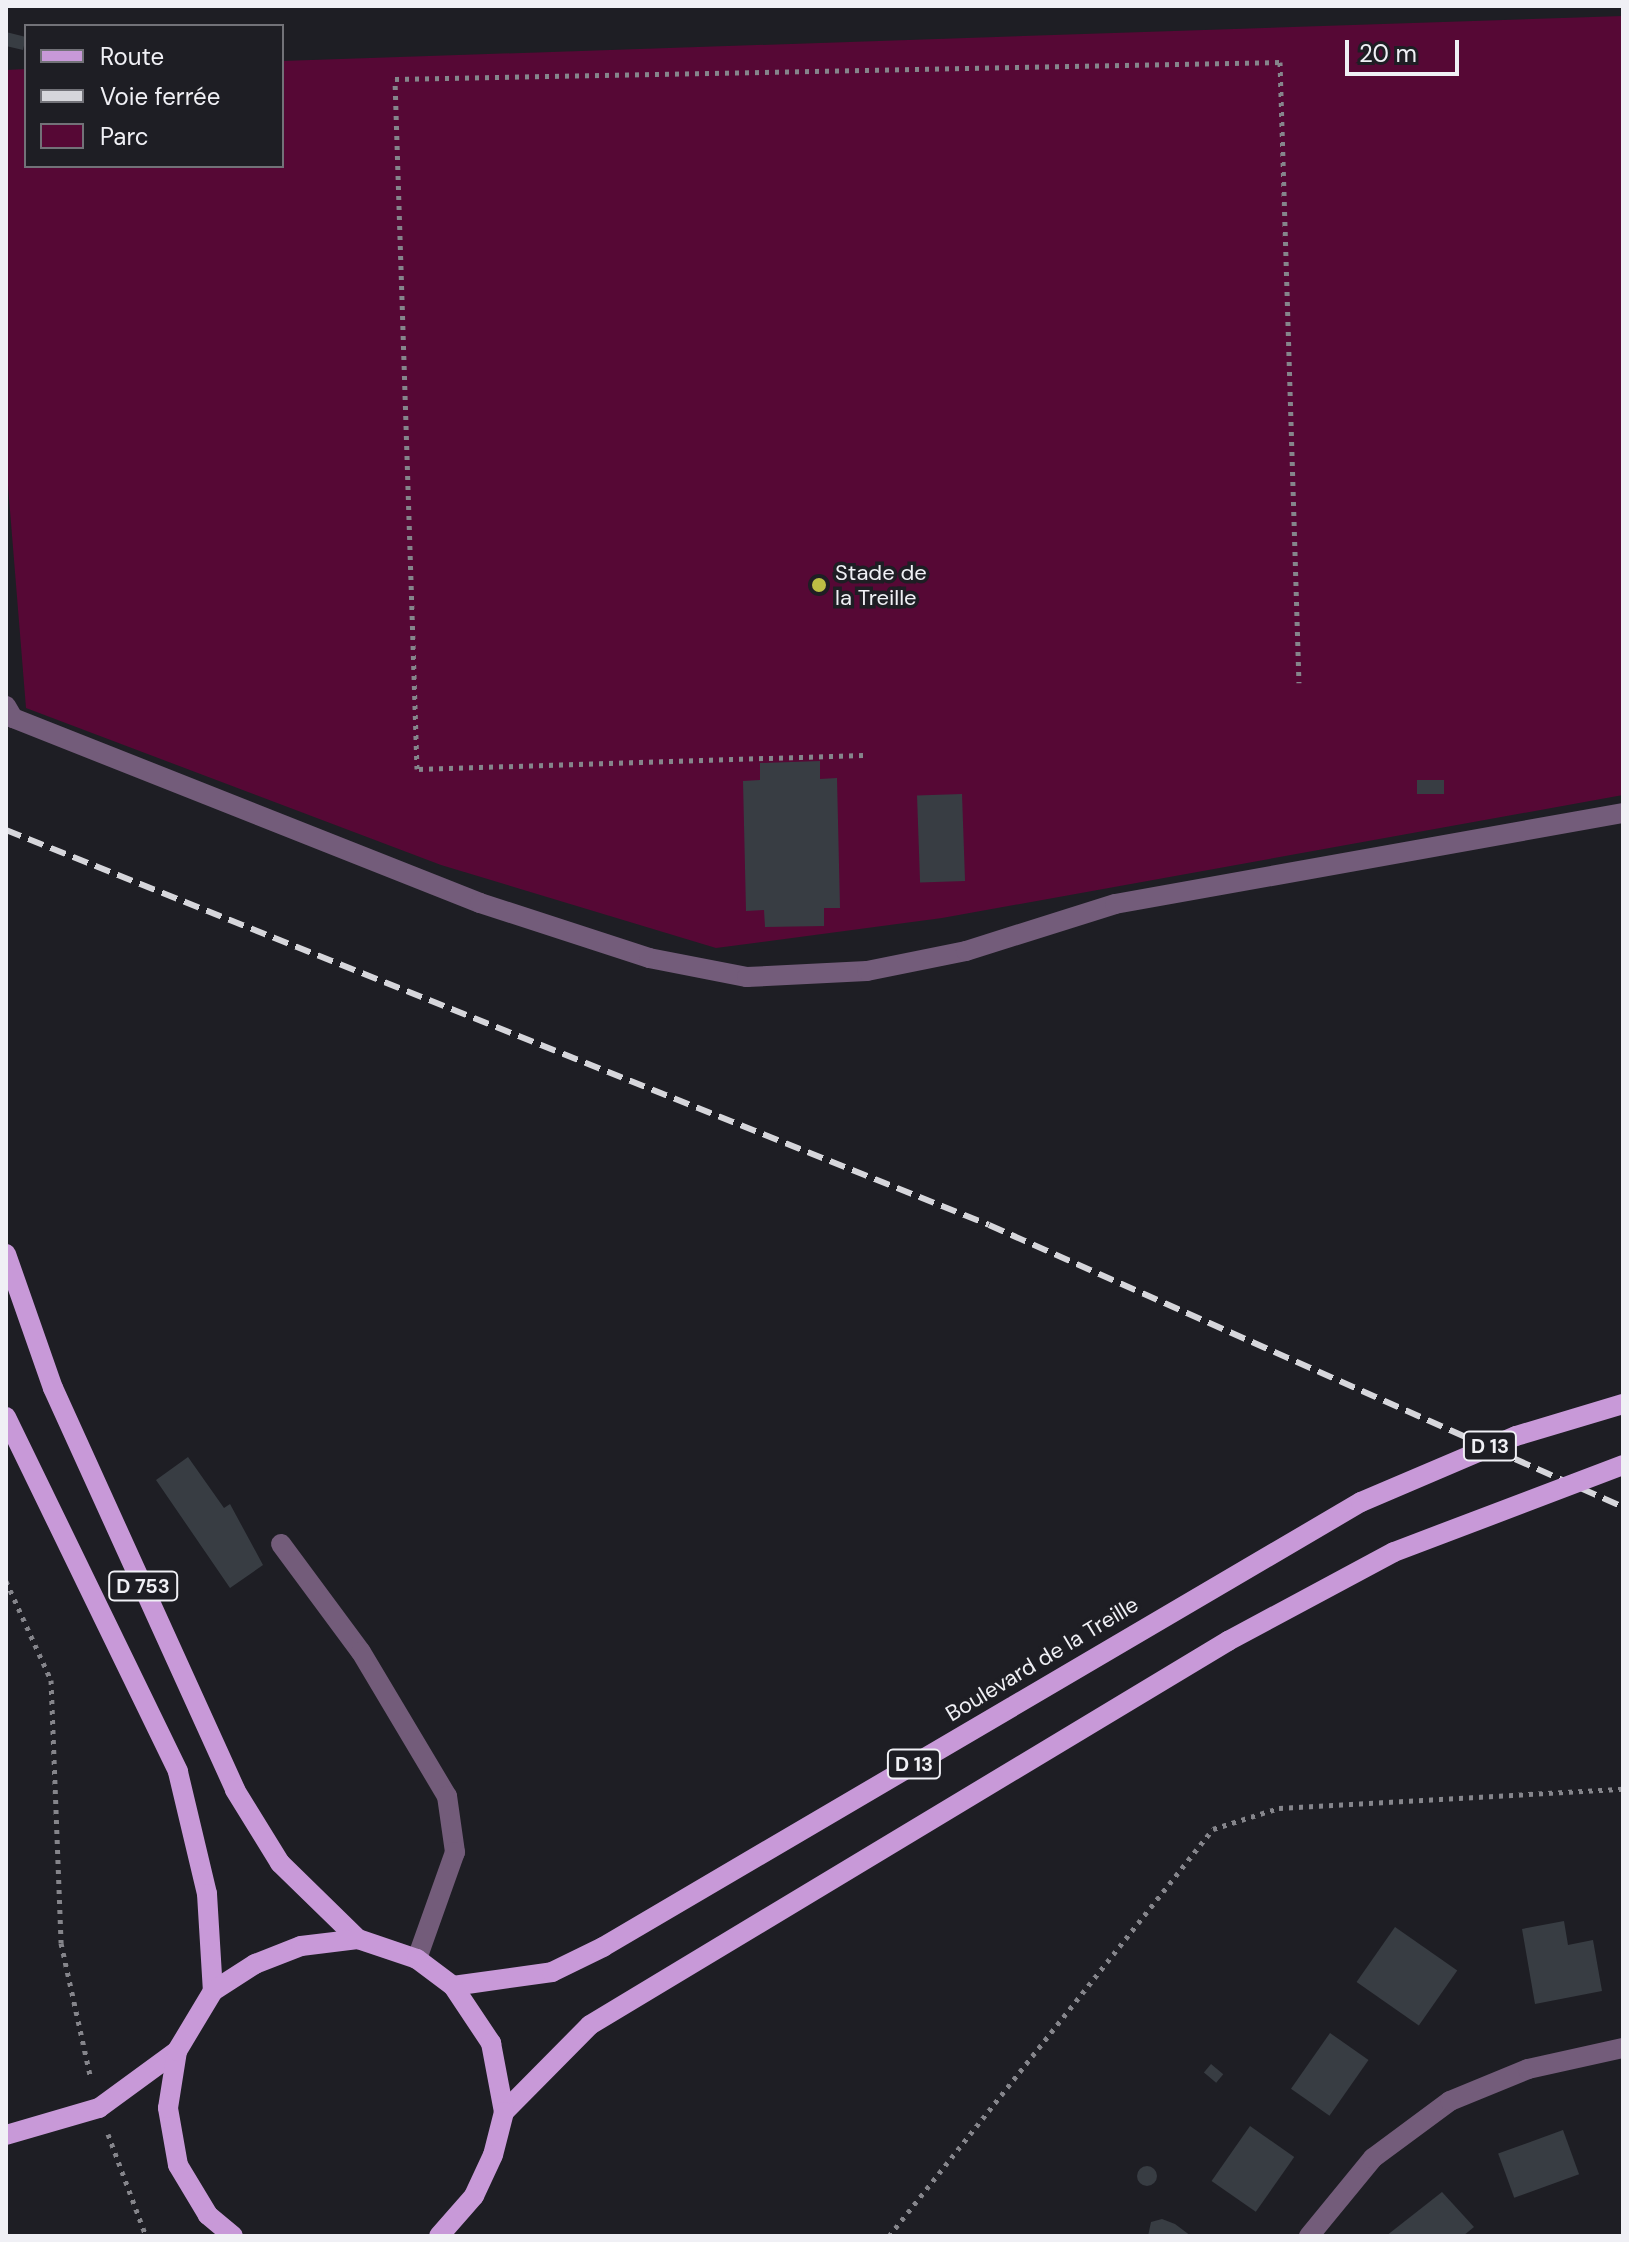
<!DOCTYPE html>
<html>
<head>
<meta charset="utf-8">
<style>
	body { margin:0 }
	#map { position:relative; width:1629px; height:2242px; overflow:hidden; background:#1e1e24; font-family:"DM Sans",sans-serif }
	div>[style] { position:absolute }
	.green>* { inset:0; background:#560835 }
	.building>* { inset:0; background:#383d43; transform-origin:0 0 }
	.round { border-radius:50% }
	.path>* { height:5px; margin-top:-2.5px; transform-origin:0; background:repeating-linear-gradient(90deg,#85858b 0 4px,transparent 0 10px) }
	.service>* { height:20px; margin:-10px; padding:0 10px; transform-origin:10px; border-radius:10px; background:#735c7a }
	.minor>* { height:20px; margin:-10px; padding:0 10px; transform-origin:10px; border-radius:10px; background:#735c7a }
	.primary>* { height:20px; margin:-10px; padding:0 10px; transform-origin:10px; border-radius:10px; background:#c899d8 }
	.rail>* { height:6px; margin-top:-3px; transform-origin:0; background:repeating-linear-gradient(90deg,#d6d6db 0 16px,transparent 0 24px) }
	.primary-bridge>* { height:20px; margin:-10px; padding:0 10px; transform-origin:10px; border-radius:10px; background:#c899d8 }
	.dots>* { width:22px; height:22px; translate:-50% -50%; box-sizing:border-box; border:4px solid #1e1e24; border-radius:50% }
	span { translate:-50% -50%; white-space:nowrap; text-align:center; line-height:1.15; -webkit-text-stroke:7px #1e1e24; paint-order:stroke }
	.shield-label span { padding:2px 6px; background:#1e1e24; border:2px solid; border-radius:6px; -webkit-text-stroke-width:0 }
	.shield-label { font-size:20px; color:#f0f0f5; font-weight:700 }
	.poi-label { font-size:22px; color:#f0f0f5 }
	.left { translate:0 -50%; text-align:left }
	.street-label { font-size:22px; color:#f0f0f5 }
	.frame { position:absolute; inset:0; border:8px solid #f0f0f5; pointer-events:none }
	.legend { position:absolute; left:24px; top:24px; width:260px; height:144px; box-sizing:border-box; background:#1e1e24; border:2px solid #727278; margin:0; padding:10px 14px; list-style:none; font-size:24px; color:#f0f0f5 }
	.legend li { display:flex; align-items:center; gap:16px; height:40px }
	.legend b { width:40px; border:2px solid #727278 }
	.scale { position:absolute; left:1345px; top:40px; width:114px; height:36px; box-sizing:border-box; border:4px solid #f0f0f5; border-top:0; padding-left:10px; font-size:24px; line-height:28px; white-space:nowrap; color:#f0f0f5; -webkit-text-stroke:6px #1e1e24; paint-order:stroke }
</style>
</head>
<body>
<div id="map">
	<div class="green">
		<div style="clip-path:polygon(1623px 16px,1623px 795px,942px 918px,716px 948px,441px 865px,26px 708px,6px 461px,6px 70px,26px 69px,26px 166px,282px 166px,282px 61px)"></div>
	</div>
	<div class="building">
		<div style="clip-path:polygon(6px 32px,26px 37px,23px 50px,6px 46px)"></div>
		<div style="clip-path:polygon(820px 761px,820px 779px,837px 778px,840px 908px,824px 908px,824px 926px,765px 927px,764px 910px,746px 911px,743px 781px,760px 780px,760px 763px)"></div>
		<div style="left:1444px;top:780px;width:14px;height:27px;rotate:90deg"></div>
		<div style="left:962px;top:794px;width:87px;height:45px;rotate:88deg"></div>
		<div style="clip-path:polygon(188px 1457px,224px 1508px,230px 1504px,263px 1565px,230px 1588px,156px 1480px)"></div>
		<div style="clip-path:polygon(1564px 1921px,1568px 1945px,1593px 1940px,1602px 1991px,1535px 2004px,1522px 1929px)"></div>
		<div style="left:1395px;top:1927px;width:76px;height:67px;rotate:35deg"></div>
		<div style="left:1330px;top:2033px;width:47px;height:68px;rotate:35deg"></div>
		<div style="left:1211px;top:2064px;width:16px;height:11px;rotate:40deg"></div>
		<div style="left:1250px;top:2126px;width:54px;height:67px;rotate:35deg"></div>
		<div style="left:1563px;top:2130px;width:47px;height:69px;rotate:70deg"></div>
		<div class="round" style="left:1137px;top:2166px;width:20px;height:20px"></div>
		<div style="clip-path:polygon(1442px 2192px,1474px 2227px,1463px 2236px,1386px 2236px)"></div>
		<div style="clip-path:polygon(1162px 2219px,1175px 2224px,1191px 2236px,1148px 2236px,1151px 2222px)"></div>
	</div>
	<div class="path">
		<div style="left:863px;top:755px;width:446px;rotate:178.2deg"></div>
		<div style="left:417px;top:769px;width:690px;rotate:-91.83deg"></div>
		<div style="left:395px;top:79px;width:885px;rotate:-1.1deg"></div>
		<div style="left:1280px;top:62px;width:621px;rotate:88.25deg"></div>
		<div style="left:6px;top:1581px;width:109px;rotate:65.6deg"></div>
		<div style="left:51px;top:1680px;width:263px;rotate:87.8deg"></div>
		<div style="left:61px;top:1943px;width:139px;rotate:77.6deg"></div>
		<div style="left:108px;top:2134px;width:109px;rotate:69.6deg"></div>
		<div style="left:889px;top:2236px;width:520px;rotate:-51.48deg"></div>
		<div style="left:1213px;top:1829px;width:69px;rotate:-17.7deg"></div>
		<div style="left:1279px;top:1808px;width:345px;rotate:-3.2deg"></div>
	</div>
	<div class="service">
		<div style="left:281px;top:1544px;width:134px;rotate:53.5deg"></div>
		<div style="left:361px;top:1652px;width:168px;rotate:59.2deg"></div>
		<div style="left:447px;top:1796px;width:57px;rotate:81.9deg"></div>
		<div style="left:455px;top:1852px;width:114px;rotate:109.6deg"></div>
	</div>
	<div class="minor">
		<div style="left:6px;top:706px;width:14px;rotate:60deg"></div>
		<div style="left:13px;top:718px;width:502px;rotate:21.61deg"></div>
		<div style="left:480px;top:903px;width:178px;rotate:18deg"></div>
		<div style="left:649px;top:958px;width:100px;rotate:11deg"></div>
		<div style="left:747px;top:977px;width:120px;rotate:-2.9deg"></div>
		<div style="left:867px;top:971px;width:101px;rotate:-11.4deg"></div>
		<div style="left:966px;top:951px;width:156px;rotate:-17.5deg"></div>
		<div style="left:1115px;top:904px;width:516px;rotate:-10.16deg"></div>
		<div style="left:1309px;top:2236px;width:101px;rotate:-50.6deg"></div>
		<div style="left:1373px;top:2158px;width:96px;rotate:-36.5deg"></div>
		<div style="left:1450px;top:2101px;width:84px;rotate:-22.3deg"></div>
		<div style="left:1528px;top:2069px;width:97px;rotate:-12.5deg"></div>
	</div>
	<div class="primary">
		<div style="left:6px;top:1254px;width:142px;rotate:70.7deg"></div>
		<div style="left:53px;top:1388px;width:441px;rotate:65.6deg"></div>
		<div style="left:235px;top:1790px;width:86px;rotate:58.3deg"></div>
		<div style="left:280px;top:1863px;width:109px;rotate:44.3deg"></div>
		<div style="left:6px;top:1417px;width:394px;rotate:64.1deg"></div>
		<div style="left:178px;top:1772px;width:125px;rotate:76.6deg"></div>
		<div style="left:207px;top:1894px;width:97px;rotate:86.5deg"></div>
		<div style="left:453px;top:1986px;width:100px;rotate:-8deg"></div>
		<div style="left:552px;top:1972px;width:57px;rotate:-26.1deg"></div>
		<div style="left:603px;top:1947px;width:879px;rotate:-30.42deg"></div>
		<div style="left:504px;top:2112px;width:122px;rotate:-45.3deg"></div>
		<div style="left:590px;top:2025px;width:745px;rotate:-31.04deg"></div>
		<div style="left:1228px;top:1641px;width:188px;rotate:-28.2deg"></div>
		<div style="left:6px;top:2135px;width:97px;rotate:-16.2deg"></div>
		<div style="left:99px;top:2108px;width:97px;rotate:-36.2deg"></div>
		<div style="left:233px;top:2236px;width:33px;rotate:-140deg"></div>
		<div style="left:208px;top:2215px;width:58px;rotate:-121deg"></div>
		<div style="left:178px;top:2165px;width:58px;rotate:-100deg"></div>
		<div style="left:168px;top:2108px;width:58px;rotate:-81deg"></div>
		<div style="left:177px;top:2051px;width:70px;rotate:-59deg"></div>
		<div style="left:213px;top:1991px;width:50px;rotate:-32.7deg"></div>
		<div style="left:255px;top:1964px;width:49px;rotate:-21.4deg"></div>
		<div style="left:301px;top:1946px;width:57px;rotate:-7deg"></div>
		<div style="left:358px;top:1939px;width:62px;rotate:18.7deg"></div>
		<div style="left:417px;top:1959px;width:45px;rotate:36.9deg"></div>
		<div style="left:453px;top:1986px;width:69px;rotate:56.3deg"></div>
		<div style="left:491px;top:2043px;width:70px;rotate:79.3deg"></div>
		<div style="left:504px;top:2112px;width:44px;rotate:104.3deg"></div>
		<div style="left:493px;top:2155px;width:45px;rotate:114.9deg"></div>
		<div style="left:474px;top:2196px;width:53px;rotate:131.2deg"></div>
	</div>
	<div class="rail">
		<div style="left:6px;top:830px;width:1059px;rotate:21.89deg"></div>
		<div style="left:989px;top:1225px;width:694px;rotate:23.98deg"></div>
	</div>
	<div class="primary-bridge">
		<div style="left:1361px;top:1502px;width:168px;rotate:-23.1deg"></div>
		<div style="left:1516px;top:1436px;width:112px;rotate:-16.7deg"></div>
		<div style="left:1394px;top:1552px;width:245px;rotate:-20.8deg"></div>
	</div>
	<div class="dots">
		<div style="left:819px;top:585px;background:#bcbf44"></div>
	</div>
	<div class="shield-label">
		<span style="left:1490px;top:1446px">D 13</span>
		<span style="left:143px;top:1586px">D 753</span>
		<span style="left:914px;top:1764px">D 13</span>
	</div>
	<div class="poi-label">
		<span class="left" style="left:835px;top:585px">Stade de<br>la Treille</span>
	</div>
	<div class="street-label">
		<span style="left:1042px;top:1659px;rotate:-31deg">Boulevard de la Treille</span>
	</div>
	<div class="frame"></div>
	<ul class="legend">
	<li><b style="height:10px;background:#c899d8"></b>Route</li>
	<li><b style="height:10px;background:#d6d6db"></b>Voie ferrée</li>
	<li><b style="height:22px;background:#560835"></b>Parc</li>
	</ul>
	<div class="scale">20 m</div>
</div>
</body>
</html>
